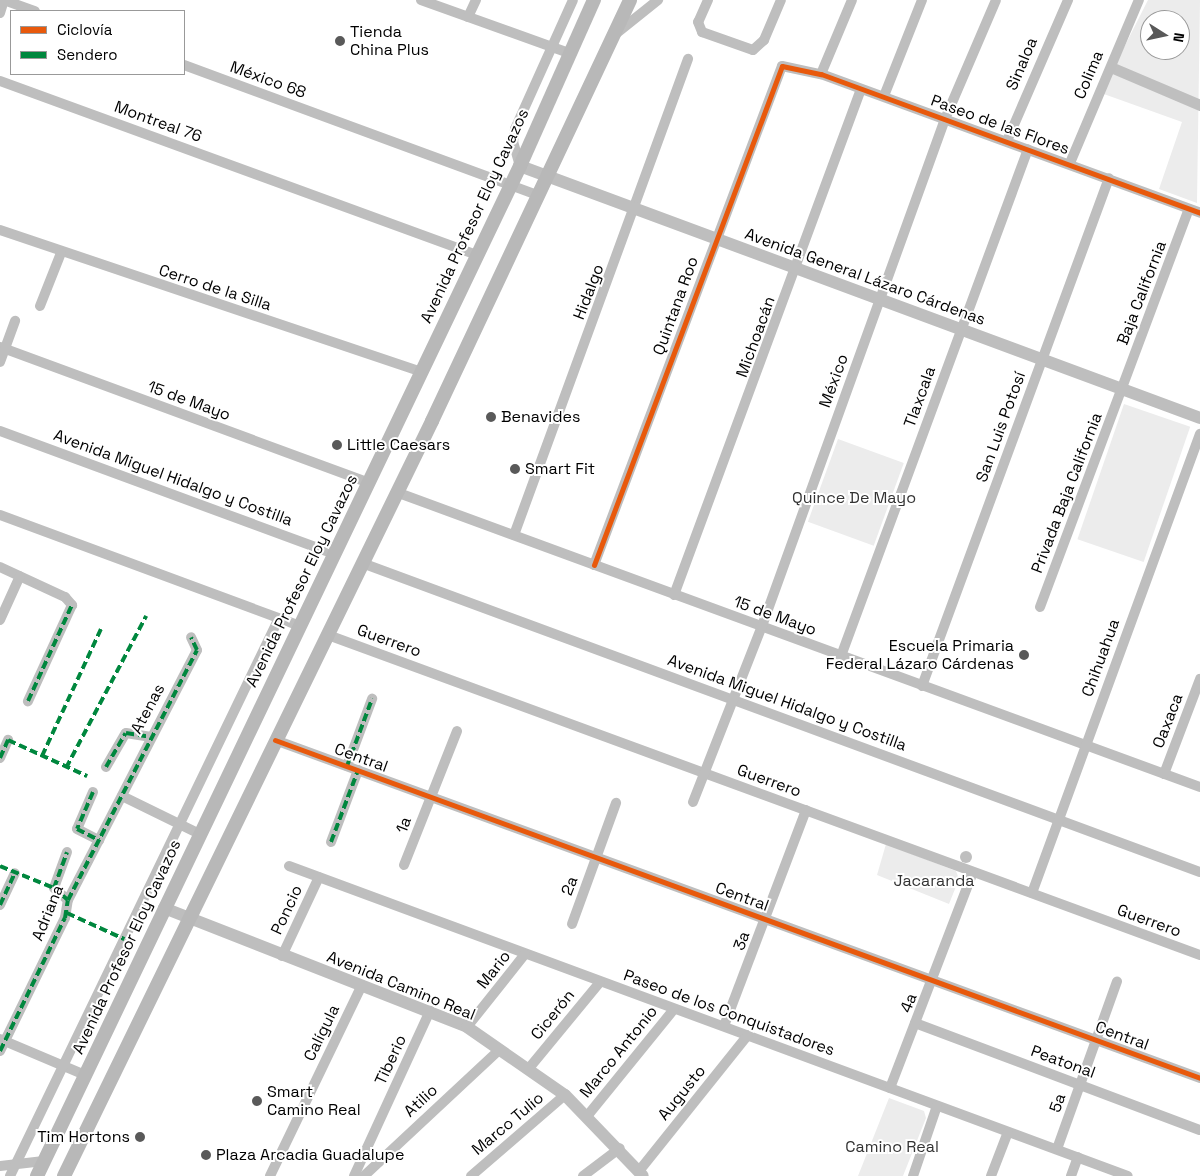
<!DOCTYPE html>
<html>
<head>
<meta charset="utf-8">
<style>
	body { margin:0 }
	#map { position:relative; width:1200px; height:1176px; overflow:hidden; background:#fff; font-family:"Space Grotesk",sans-serif }
	div>[style] { position:absolute }
	.green>* { inset:0; background:#ececec; transform-origin:0 0 }
	.water>* { inset:0; background:#bfbfbf }
	.round { border-radius:50% }
	.canal>* { height:11px; margin:-5.5px; padding:0 5.5px; transform-origin:5.5px; border-radius:5.5px; background:#bfbfbf }
	.minor>* { height:10px; margin:-5px; padding:0 5px; transform-origin:5px; border-radius:5px; background:#bebebe }
	.tertiary>* { height:12px; margin:-6px; padding:0 6px; transform-origin:6px; border-radius:6px; background:#bebebe }
	.secondary>* { height:14px; margin:-7px; padding:0 7px; transform-origin:7px; border-radius:7px; background:#b8b8b8 }
	.quiet>* { height:4px; margin-top:-2px; transform-origin:0; background:repeating-linear-gradient(90deg,#00873e 0 8px,transparent 0 12px) }
	.cycleway>* { height:5px; margin:-2.5px; padding:0 2.5px; transform-origin:2.5px; border-radius:2.5px; background:#e8590c }
	.dots>* { width:14px; height:14px; translate:-50% -50%; box-sizing:border-box; border:2px solid #fff; border-radius:50% }
	span { translate:-50% -50%; white-space:nowrap; text-align:center; line-height:1.15; -webkit-text-stroke:4px #fff; paint-order:stroke }
	.poi-label { font-size:16px; color:#000 }
	.left { translate:0 -50%; text-align:left }
	.right { translate:-100% -50%; text-align:right }
	.street-label { font-size:16px; color:#000 }
	.park-label { font-size:16px; color:#333 }
	.legend { position:absolute; left:10px; top:10px; width:175px; height:65px; box-sizing:border-box; background:#fff; border:1px solid #999; margin:0; padding:6px 9px; list-style:none; font-size:15px; color:#000 }
	.legend li { display:flex; align-items:center; gap:10px; height:25px }
	.legend b { width:25px; border:1px solid #999 }
	.north { position:absolute; left:1140px; top:10px; width:50px; height:50px; box-sizing:border-box; background:#fff; border:1px solid #999; border-radius:50%; rotate:100deg; font-size:14px; font-weight:700; line-height:20px; text-align:center; color:#000 }
	.north::after { content:''; display:block; margin:auto; width:18px; height:22px; background:#595959; clip-path:polygon(50% 0,100% 100%,50% 72%,0 100%) }
</style>
</head>
<body>
<div id="map">
	<div class="green">
		<div style="clip-path:polygon(evenodd,1148px 0,1200px 0,1197px 203px,1159px 189px,1182px 122px,1101px 93px,1148px 0,1150px 20px,1180px 20px,1180px 50px,1150px 50px,1150px 20px)"></div>
		<div style="left:1124px;top:404px;width:70px;height:143px;rotate:19deg"></div>
		<div style="left:838px;top:439px;width:70px;height:88px;rotate:20deg"></div>
		<div style="clip-path:polygon(886px 844px,956px 871px,959px 879px,949px 904px,877px 875px)"></div>
		<div style="clip-path:polygon(889px 1098px,924px 1111px,926px 1118px,903px 1176px,858px 1176px)"></div>
	</div>
	<div class="water">
		<div class="round" style="left:960px;top:851px;width:12px;height:12px"></div>
	</div>
	<div class="canal">
		<div style="left:1113px;top:68px;width:95px;rotate:23deg"></div>
	</div>
	<div class="minor">
		<div style="left:4px;top:0;width:33px;rotate:20deg"></div>
		<div style="left:421px;top:0;width:157px;rotate:19.7deg"></div>
		<div style="left:708px;top:0;width:24px;rotate:114deg"></div>
		<div style="left:698px;top:22px;width:11px;rotate:68deg"></div>
		<div style="left:702px;top:32px;width:54px;rotate:19.4deg"></div>
		<div style="left:753px;top:50px;width:15px;rotate:-42deg"></div>
		<div style="left:764px;top:40px;width:43px;rotate:-67deg"></div>
		<div style="left:0;top:13px;width:14px;rotate:-73deg"></div>
		<div style="left:468px;top:17px;width:19px;rotate:-65deg"></div>
		<div style="left:613px;top:36px;width:58px;rotate:-38.7deg"></div>
		<div style="left:184px;top:65px;width:376px;rotate:20.2deg"></div>
		<div style="left:821px;top:74px;width:80px;rotate:-67.3deg"></div>
		<div style="left:0;top:81px;width:508px;rotate:20.04deg"></div>
		<div style="left:884px;top:96px;width:103px;rotate:-68.4deg"></div>
		<div style="left:1007px;top:141px;width:154px;rotate:-66.6deg"></div>
		<div style="left:1070px;top:163px;width:177px;rotate:-67.1deg"></div>
		<div style="left:520px;top:166px;width:25px;rotate:-106deg"></div>
		<div style="left:513px;top:142px;width:13px;rotate:-81deg"></div>
		<div style="left:515px;top:129px;width:141px;rotate:-65.8deg"></div>
		<div style="left:0;top:230px;width:444px;rotate:18.6deg"></div>
		<div style="left:40px;top:306px;width:57px;rotate:-68.4deg"></div>
		<div style="left:0;top:347px;width:393px;rotate:20.2deg"></div>
		<div style="left:0;top:362px;width:44px;rotate:-69.9deg"></div>
		<div style="left:0;top:431px;width:357px;rotate:20.2deg"></div>
		<div style="left:396px;top:492px;width:856px;rotate:20.15deg"></div>
		<div style="left:0;top:515px;width:320px;rotate:20.3deg"></div>
		<div style="left:514px;top:535px;width:507px;rotate:-69.92deg"></div>
		<div style="left:362px;top:563px;width:893px;rotate:20.24deg"></div>
		<div style="left:594px;top:565px;width:533px;rotate:-69.36deg"></div>
		<div style="left:782px;top:66px;width:40px;rotate:12deg"></div>
		<div style="left:821px;top:74px;width:404px;rotate:20.1deg"></div>
		<div style="left:0;top:567px;width:72px;rotate:24.8deg"></div>
		<div style="left:65px;top:597px;width:11px;rotate:49deg"></div>
		<div style="left:72px;top:605px;width:106px;rotate:114.6deg"></div>
		<div style="left:674px;top:595px;width:539px;rotate:-69.72deg"></div>
		<div style="left:1040px;top:607px;width:425px;rotate:-69.5deg"></div>
		<div style="left:0;top:620px;width:48px;rotate:-65.6deg"></div>
		<div style="left:328px;top:635px;width:929px;rotate:20.15deg"></div>
		<div style="left:841px;top:656px;width:540px;rotate:-69.75deg"></div>
		<div style="left:922px;top:686px;width:541px;rotate:-69.79deg"></div>
		<div style="left:275px;top:740px;width:985px;rotate:20.07deg"></div>
		<div style="left:0;top:758px;width:20px;rotate:-66deg"></div>
		<div style="left:347px;top:766px;width:72px;rotate:-69.5deg"></div>
		<div style="left:106px;top:767px;width:39px;rotate:-60deg"></div>
		<div style="left:126px;top:733px;width:24px;rotate:9deg"></div>
		<div style="left:1164px;top:774px;width:102px;rotate:-69.2deg"></div>
		<div style="left:93px;top:792px;width:40px;rotate:113.4deg"></div>
		<div style="left:77px;top:829px;width:25px;rotate:27deg"></div>
		<div style="left:122px;top:796px;width:87px;rotate:26deg"></div>
		<div style="left:693px;top:802px;width:189px;rotate:-68.6deg"></div>
		<div style="left:762px;top:626px;width:539px;rotate:-70.15deg"></div>
		<div style="left:945px;top:119px;width:129px;rotate:-66.8deg"></div>
		<div style="left:331px;top:842px;width:77px;rotate:-69.4deg"></div>
		<div style="left:67px;top:852px;width:38px;rotate:110deg"></div>
		<div style="left:54px;top:888px;width:18px;rotate:41deg"></div>
		<div style="left:404px;top:865px;width:144px;rotate:-68.4deg"></div>
		<div style="left:289px;top:866px;width:894px;rotate:20.28deg"></div>
		<div style="left:1032px;top:893px;width:489px;rotate:-69.9deg"></div>
		<div style="left:0;top:905px;width:35px;rotate:-65deg"></div>
		<div style="left:572px;top:924px;width:129px;rotate:-70deg"></div>
		<div style="left:282px;top:956px;width:87px;rotate:-64.9deg"></div>
		<div style="left:915px;top:1023px;width:304px;rotate:20.6deg"></div>
		<div style="left:724px;top:1026px;width:231px;rotate:-69.2deg"></div>
		<div style="left:467px;top:1027px;width:93px;rotate:-51.5deg"></div>
		<div style="left:0;top:1039px;width:92px;rotate:23deg"></div>
		<div style="left:0;top:1051px;width:148px;rotate:-64deg"></div>
		<div style="left:65px;top:918px;width:18px;rotate:-81deg"></div>
		<div style="left:68px;top:900px;width:281px;rotate:-62.7deg"></div>
		<div style="left:197px;top:650px;width:14px;rotate:-115deg"></div>
		<div style="left:530px;top:1067px;width:110px;rotate:-50.5deg"></div>
		<div style="left:890px;top:1088px;width:231px;rotate:-69deg"></div>
		<div style="left:588px;top:1115px;width:136px;rotate:-50.9deg"></div>
		<div style="left:1057px;top:1149px;width:178px;rotate:-70.3deg"></div>
		<div style="left:0;top:1166px;width:44px;rotate:-6.5deg"></div>
		<div style="left:639px;top:1171px;width:174px;rotate:-51.3deg"></div>
		<div style="left:10px;top:1176px;width:619px;rotate:-64.26deg"></div>
		<div style="left:270px;top:1176px;width:212px;rotate:-64.3deg"></div>
		<div style="left:354px;top:1176px;width:182px;rotate:-65.3deg"></div>
		<div style="left:364px;top:1176px;width:186px;rotate:-43deg"></div>
		<div style="left:471px;top:1176px;width:124px;rotate:-40.8deg"></div>
		<div style="left:583px;top:1176px;width:46px;rotate:-37.1deg"></div>
		<div style="left:913px;top:1176px;width:74px;rotate:-71.1deg"></div>
		<div style="left:991px;top:1176px;width:47px;rotate:-68.9deg"></div>
		<div style="left:1071px;top:1176px;width:20px;rotate:-70deg"></div>
	</div>
	<div class="tertiary">
		<div style="left:520px;top:166px;width:725px;rotate:20.33deg"></div>
		<div style="left:164px;top:908px;width:326px;rotate:21.4deg"></div>
		<div style="left:467px;top:1027px;width:119px;rotate:34.8deg"></div>
		<div style="left:565px;top:1095px;width:112px;rotate:46.1deg"></div>
	</div>
	<div class="secondary">
		<div style="left:37px;top:1176px;width:1120px;rotate:-64.44deg"></div>
		<div style="left:520px;top:166px;width:182px;rotate:-66deg"></div>
		<div style="left:64px;top:1176px;width:840px;rotate:-64.01deg"></div>
		<div style="left:432px;top:421px;width:465px;rotate:-64.8deg"></div>
	</div>
	<div class="quiet">
		<div style="left:28px;top:701px;width:106px;rotate:-65.4deg"></div>
		<div style="left:42px;top:756px;width:140px;rotate:-65.1deg"></div>
		<div style="left:0;top:758px;width:20px;rotate:-66deg"></div>
		<div style="left:8px;top:740px;width:87px;rotate:24.5deg"></div>
		<div style="left:347px;top:766px;width:72px;rotate:-69.5deg"></div>
		<div style="left:106px;top:767px;width:39px;rotate:-60deg"></div>
		<div style="left:126px;top:733px;width:24px;rotate:9deg"></div>
		<div style="left:66px;top:768px;width:172px;rotate:-62.2deg"></div>
		<div style="left:93px;top:792px;width:40px;rotate:113.4deg"></div>
		<div style="left:77px;top:829px;width:25px;rotate:27deg"></div>
		<div style="left:331px;top:842px;width:77px;rotate:-69.4deg"></div>
		<div style="left:0;top:866px;width:58px;rotate:22.2deg"></div>
		<div style="left:54px;top:888px;width:38px;rotate:-70deg"></div>
		<div style="left:54px;top:888px;width:18px;rotate:41deg"></div>
		<div style="left:0;top:905px;width:35px;rotate:-65deg"></div>
		<div style="left:67px;top:913px;width:63px;rotate:24.5deg"></div>
		<div style="left:0;top:1051px;width:148px;rotate:-64deg"></div>
		<div style="left:65px;top:918px;width:18px;rotate:-81deg"></div>
		<div style="left:68px;top:900px;width:281px;rotate:-62.7deg"></div>
		<div style="left:197px;top:650px;width:14px;rotate:-115deg"></div>
	</div>
	<div class="cycleway">
		<div style="left:594px;top:565px;width:533px;rotate:-69.36deg"></div>
		<div style="left:782px;top:66px;width:40px;rotate:12deg"></div>
		<div style="left:821px;top:74px;width:404px;rotate:20.1deg"></div>
		<div style="left:275px;top:740px;width:985px;rotate:20.07deg"></div>
	</div>
	<div class="dots">
		<div style="left:340px;top:41px;background:#595959"></div>
		<div style="left:491px;top:417px;background:#595959"></div>
		<div style="left:337px;top:445px;background:#595959"></div>
		<div style="left:515px;top:469px;background:#595959"></div>
		<div style="left:1024px;top:655px;background:#595959"></div>
		<div style="left:257px;top:1101px;background:#595959"></div>
		<div style="left:140px;top:1137px;background:#595959"></div>
		<div style="left:206px;top:1155px;background:#595959"></div>
	</div>
	<div class="poi-label">
		<span class="left" style="left:350px;top:41px">Tienda<br>China Plus</span>
		<span class="left" style="left:501px;top:417px">Benavides</span>
		<span class="left" style="left:347px;top:445px">Little Caesars</span>
		<span class="left" style="left:525px;top:469px">Smart Fit</span>
		<span class="right" style="left:1014px;top:655px">Escuela Primaria<br>Federal Lázaro Cárdenas</span>
		<span class="left" style="left:267px;top:1101px">Smart<br>Camino Real</span>
		<span class="right" style="left:130px;top:1137px">Tim Hortons</span>
		<span class="left" style="left:216px;top:1155px">Plaza Arcadia Guadalupe</span>
	</div>
	<div class="street-label">
		<span style="left:1022px;top:64px;rotate:-67deg">Sinaloa</span>
		<span style="left:1089px;top:75px;rotate:-67deg">Colima</span>
		<span style="left:268px;top:80px;rotate:20deg">México 68</span>
		<span style="left:158px;top:122px;rotate:20deg">Montreal 76</span>
		<span style="left:1000px;top:125px;rotate:20deg">Paseo de las Flores</span>
		<span style="left:475px;top:216px;rotate:-65deg">Avenida Profesor Eloy Cavazos</span>
		<span style="left:865px;top:277px;rotate:20deg">Avenida General Lázaro Cárdenas</span>
		<span style="left:215px;top:288px;rotate:18deg">Cerro de la Silla</span>
		<span style="left:589px;top:292px;rotate:-69deg">Hidalgo</span>
		<span style="left:1142px;top:293px;rotate:-69deg">Baja California</span>
		<span style="left:676px;top:306px;rotate:-70deg">Quintana Roo</span>
		<span style="left:756px;top:337px;rotate:-70deg">Michoacán</span>
		<span style="left:834px;top:381px;rotate:-70deg">México</span>
		<span style="left:920px;top:397px;rotate:-70deg">Tlaxcala</span>
		<span style="left:189px;top:401px;rotate:20deg">15 de Mayo</span>
		<span style="left:1001px;top:427px;rotate:-70deg">San Luis Potosí</span>
		<span style="left:173px;top:478px;rotate:20deg">Avenida Miguel Hidalgo y Costilla</span>
		<span style="left:1067px;top:493px;rotate:-69deg">Privada Baja California</span>
		<span style="left:302px;top:581px;rotate:-64deg">Avenida Profesor Eloy Cavazos</span>
		<span style="left:775px;top:616px;rotate:20deg">15 de Mayo</span>
		<span style="left:389px;top:641px;rotate:20deg">Guerrero</span>
		<span style="left:1101px;top:658px;rotate:-70deg">Chihuahua</span>
		<span style="left:787px;top:703px;rotate:20deg">Avenida Miguel Hidalgo y Costilla</span>
		<span style="left:148px;top:709px;rotate:-62deg">Atenas</span>
		<span style="left:1168px;top:721px;rotate:-69deg">Oaxaca</span>
		<span style="left:361px;top:758px;rotate:20deg">Central</span>
		<span style="left:769px;top:781px;rotate:20deg">Guerrero</span>
		<span style="left:404px;top:825px;rotate:-69deg">1a</span>
		<span style="left:570px;top:886px;rotate:-69deg">2a</span>
		<span style="left:742px;top:897px;rotate:20deg">Central</span>
		<span style="left:287px;top:910px;rotate:-65deg">Poncio</span>
		<span style="left:48px;top:913px;rotate:-68deg">Adriana</span>
		<span style="left:1149px;top:921px;rotate:20deg">Guerrero</span>
		<span style="left:742px;top:941px;rotate:-70deg">3a</span>
		<span style="left:127px;top:947px;rotate:-65deg">Avenida Profesor Eloy Cavazos</span>
		<span style="left:494px;top:970px;rotate:-52deg">Mario</span>
		<span style="left:401px;top:986px;rotate:22deg">Avenida Camino Real</span>
		<span style="left:909px;top:1003px;rotate:-68deg">4a</span>
		<span style="left:729px;top:1013px;rotate:20deg">Paseo de los Conquistadores</span>
		<span style="left:553px;top:1015px;rotate:-51deg">Cicerón</span>
		<span style="left:322px;top:1033px;rotate:-64deg">Calígula</span>
		<span style="left:1122px;top:1036px;rotate:20deg">Central</span>
		<span style="left:619px;top:1052px;rotate:-51deg">Marco Antonio</span>
		<span style="left:391px;top:1060px;rotate:-65deg">Tiberio</span>
		<span style="left:1063px;top:1062px;rotate:20deg">Peatonal</span>
		<span style="left:682px;top:1093px;rotate:-51deg">Augusto</span>
		<span style="left:421px;top:1101px;rotate:-43deg">Atilio</span>
		<span style="left:1058px;top:1103px;rotate:-70deg">5a</span>
		<span style="left:508px;top:1124px;rotate:-40deg">Marco Tulio</span>
	</div>
	<div class="park-label">
		<span style="left:854px;top:498px">Quince De Mayo</span>
		<span style="left:934px;top:881px">Jacaranda</span>
		<span style="left:892px;top:1147px">Camino Real</span>
	</div>
	<ul class="legend">
	<li><b style="height:6px;background:#e8590c"></b>Ciclovía</li>
	<li><b style="height:6px;background:#00873e"></b>Sendero</li>
	</ul>
	<div class="north">N</div>
</div>
</body>
</html>
